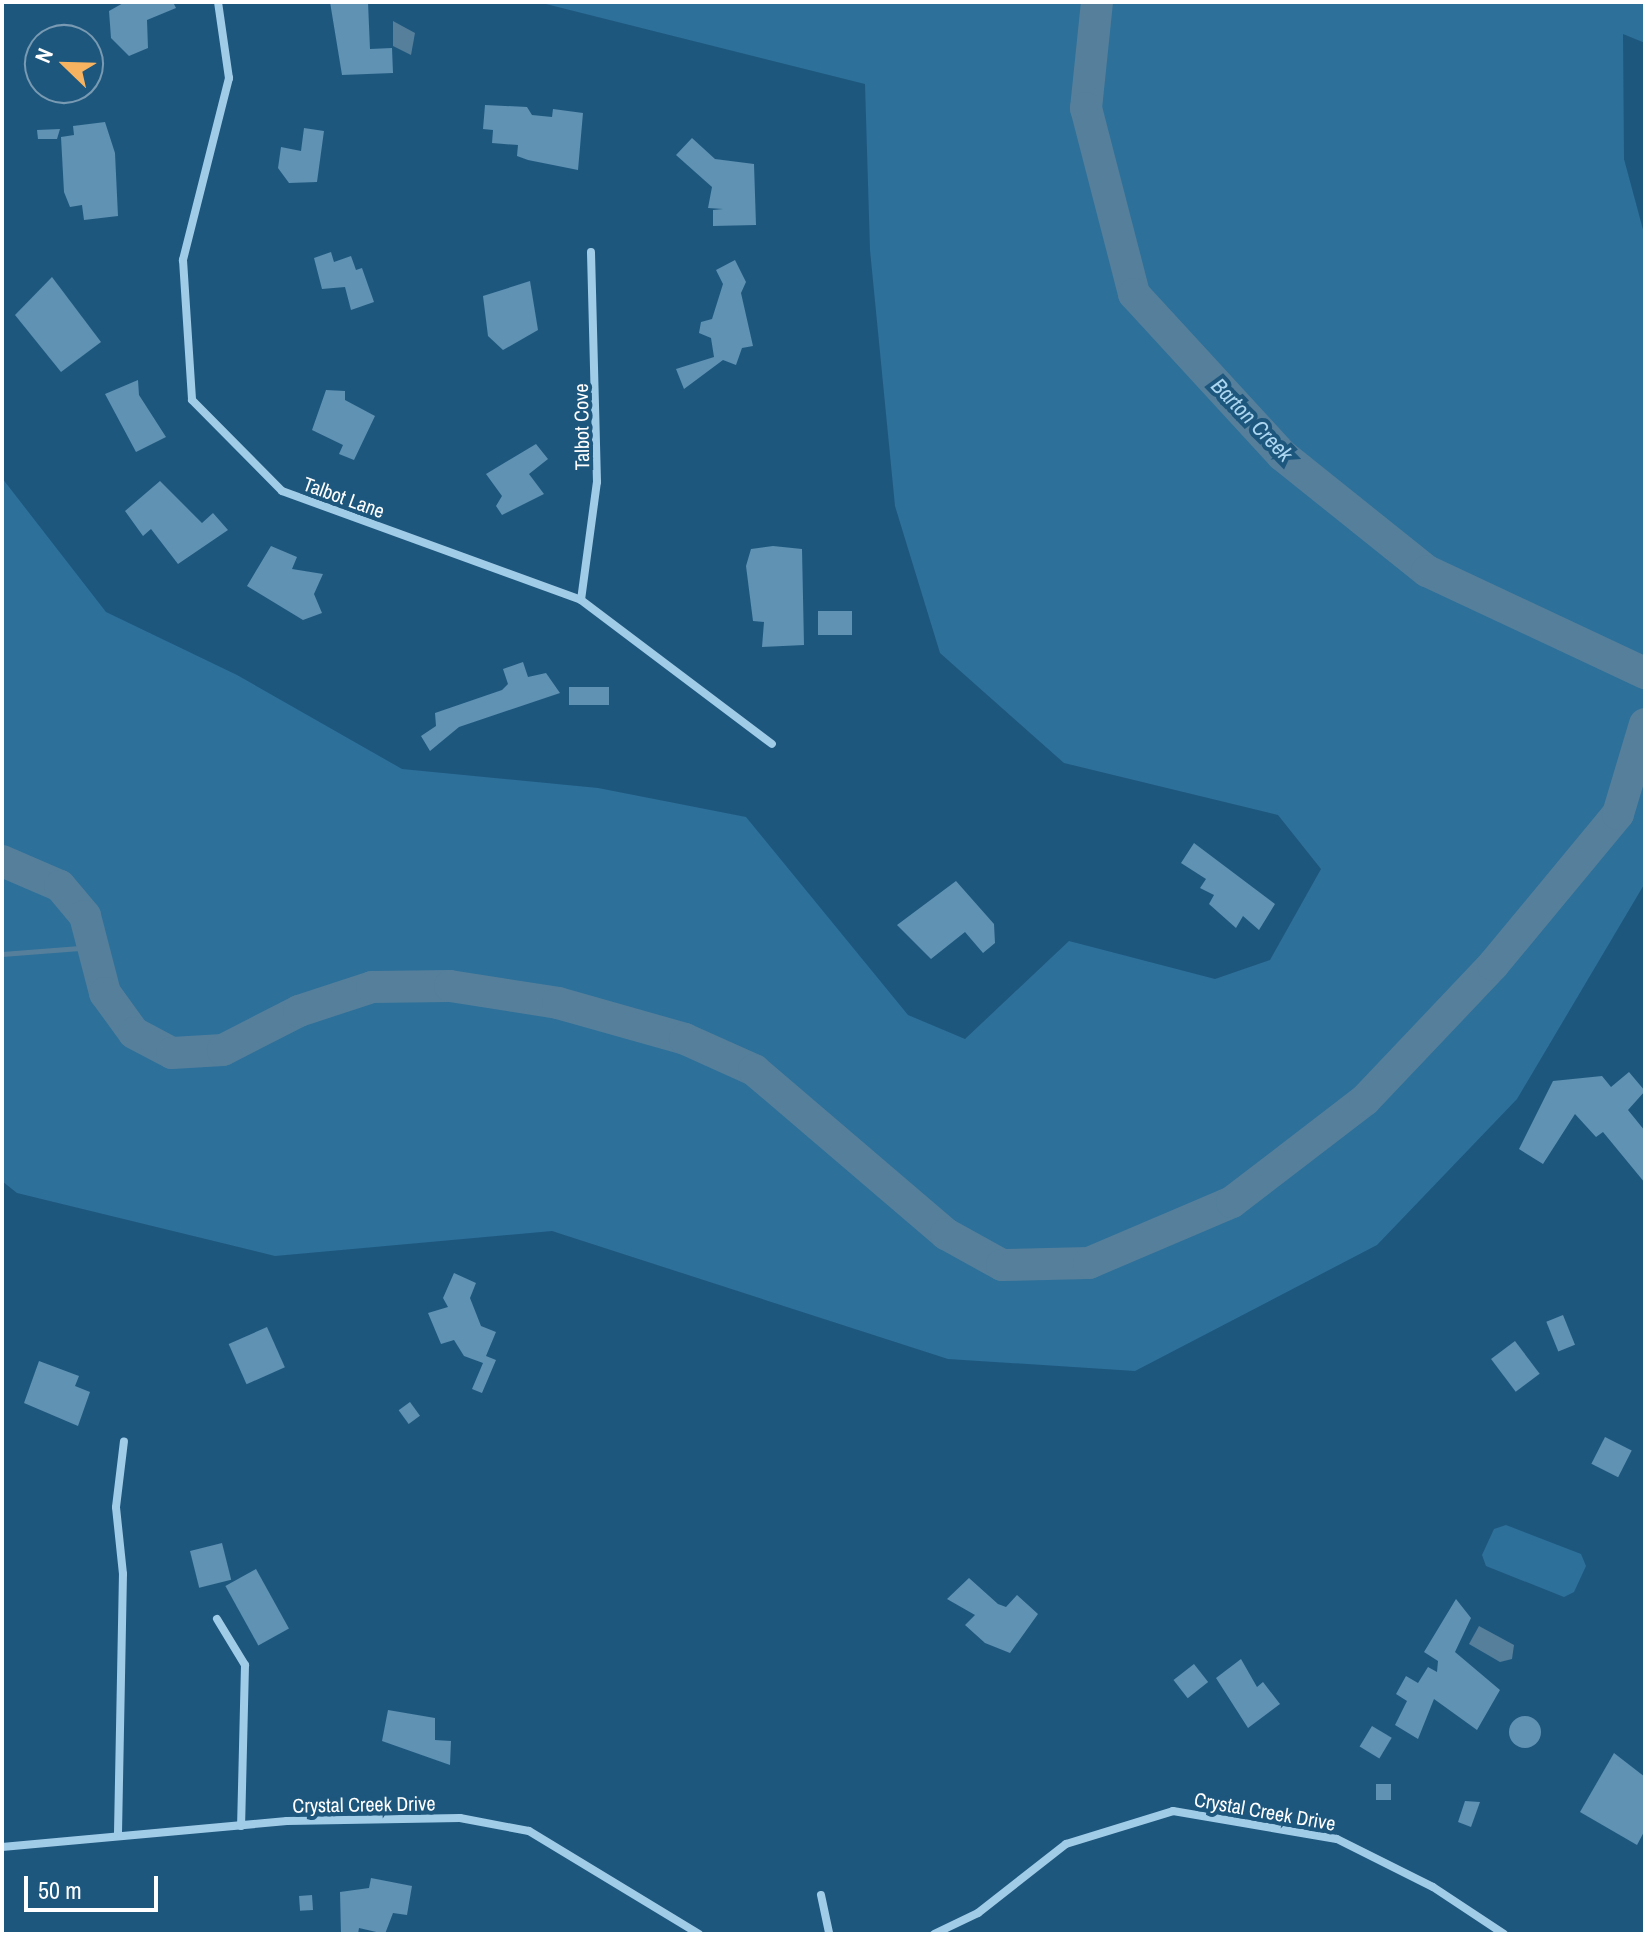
<!DOCTYPE html>
<html>
<head>
<meta charset="utf-8">
<style>
	body { margin:0 }
	#map { position:relative; width:1647px; height:1936px; overflow:hidden; background:#1e577e; font-family:"Archivo Narrow",sans-serif }
	div>[style] { position:absolute }
	.green>* { inset:0; background:#2d709a }
	.water>* { inset:0; background:#557f9b }
	.stream>* { height:5px; margin:-2.5px; padding:0 2.5px; transform-origin:2.5px; border-radius:2.5px; background:#557f9b }
	.river>* { height:32px; margin:-16px; padding:0 16px; transform-origin:16px; border-radius:16px; background:#557f9b }
	.building>* { inset:0; background:#5f92b3; transform-origin:0 0 }
	.round { border-radius:50% }
	.minor>* { height:8px; margin:-4px; padding:0 4px; transform-origin:4px; border-radius:4px; background:#a1cce8 }
	span { translate:-50% -50%; white-space:nowrap; text-align:center; line-height:1.15; -webkit-text-stroke:8px #1e577e; paint-order:stroke }
	.street-label { font-size:20px; color:#fff }
	.water-label { font-size:22px; color:#acd6f0; font-style:italic }
	.frame { position:absolute; inset:0; border:4px solid #fff; pointer-events:none }
	.north { position:absolute; left:24px; top:24px; width:80px; height:80px; box-sizing:border-box; background:#1e577e; border:2px solid #789ab2; border-radius:50%; rotate:293deg; font-size:22px; font-weight:700; line-height:32px; text-align:center; color:#fff }
	.north::after { content:''; display:block; margin:auto; width:28px; height:36px; background:#f7b360; clip-path:polygon(50% 0,100% 100%,50% 72%,0 100%) }
	.scale { position:absolute; left:24px; top:1876px; width:134px; height:36px; box-sizing:border-box; border:4px solid #fff; border-top:0; padding-left:10px; font-size:24px; line-height:28px; white-space:nowrap; color:#fff; -webkit-text-stroke:6px #1e577e; paint-order:stroke }
</style>
</head>
<body>
<div id="map">
	<div class="green">
		<div style="clip-path:polygon(538px 2px,1645px 2px,1645px 43px,1623px 34px,1624px 159px,1645px 237px,1645px 883px,1517px 1099px,1377px 1245px,1135px 1371px,948px 1359px,552px 1231px,275px 1256px,17px 1193px,2px 1181px,2px 478px,106px 612px,237px 675px,402px 769px,598px 788px,746px 817px,908px 1015px,965px 1039px,1069px 941px,1215px 979px,1270px 960px,1321px 869px,1278px 815px,1064px 763px,940px 653px,895px 506px,870px 250px,865px 84px)"></div>
		<div style="clip-path:polygon(1506px 1525px,1581px 1554px,1586px 1566px,1574px 1592px,1564px 1597px,1486px 1566px,1482px 1555px,1494px 1529px)"></div>
	</div>
	<div class="water">
		<div style="clip-path:polygon(393px 21px,415px 33px,411px 55px,393px 46px)"></div>
		<div style="clip-path:polygon(1479px 1626px,1514px 1645px,1512px 1659px,1500px 1662px,1469px 1644px)"></div>
	</div>
	<div class="stream">
		<div style="left:2px;top:954px;width:91px;rotate:-4.4deg"></div>
	</div>
	<div class="river">
		<div style="left:1097px;top:2px;width:107px;rotate:95.9deg"></div>
		<div style="left:1086px;top:108px;width:192px;rotate:75.5deg"></div>
		<div style="left:1134px;top:294px;width:219px;rotate:47.4deg"></div>
		<div style="left:1282px;top:455px;width:186px;rotate:38.7deg"></div>
		<div style="left:1427px;top:571px;width:241px;rotate:25.1deg"></div>
		<div style="left:2px;top:861px;width:63px;rotate:23.3deg"></div>
		<div style="left:60px;top:886px;width:39px;rotate:50deg"></div>
		<div style="left:85px;top:916px;width:80px;rotate:75.4deg"></div>
		<div style="left:105px;top:993px;width:49px;rotate:54.1deg"></div>
		<div style="left:134px;top:1033px;width:43px;rotate:27.8deg"></div>
		<div style="left:172px;top:1053px;width:51px;rotate:-3.4deg"></div>
		<div style="left:223px;top:1050px;width:85px;rotate:-27.2deg"></div>
		<div style="left:299px;top:1011px;width:77px;rotate:-18.2deg"></div>
		<div style="left:372px;top:987px;width:78px;rotate:-0.7deg"></div>
		<div style="left:450px;top:986px;width:109px;rotate:8.9deg"></div>
		<div style="left:558px;top:1003px;width:132px;rotate:15.8deg"></div>
		<div style="left:685px;top:1039px;width:76px;rotate:24.2deg"></div>
		<div style="left:754px;top:1070px;width:253px;rotate:40.5deg"></div>
		<div style="left:946px;top:1234px;width:64px;rotate:29deg"></div>
		<div style="left:1002px;top:1265px;width:87px;rotate:-1.3deg"></div>
		<div style="left:1089px;top:1263px;width:155px;rotate:-23.1deg"></div>
		<div style="left:1232px;top:1202px;width:168px;rotate:-37.5deg"></div>
		<div style="left:1365px;top:1100px;width:186px;rotate:-46.5deg"></div>
		<div style="left:1493px;top:965px;width:196px;rotate:-50.4deg"></div>
		<div style="left:1618px;top:814px;width:94px;rotate:-73.3deg"></div>
	</div>
	<div class="building">
		<div style="clip-path:polygon(125px 2px,173px 2px,176px 8px,147px 20px,148px 48px,129px 56px,111px 38px,109px 11px)"></div>
		<div style="clip-path:polygon(330px 2px,368px 2px,370px 49px,392px 48px,393px 73px,342px 75px)"></div>
		<div style="clip-path:polygon(485px 105px,527px 107px,532px 115px,552px 117px,553px 109px,583px 113px,578px 170px,528px 160px,517px 156px,518px 145px,492px 143px,493px 130px,483px 129px)"></div>
		<div style="clip-path:polygon(105px 122px,115px 153px,118px 216px,84px 220px,82px 205px,70px 207px,64px 192px,61px 137px,74px 135px,73px 126px)"></div>
		<div style="clip-path:polygon(304px 128px,324px 131px,317px 182px,289px 183px,278px 168px,281px 147px,301px 151px)"></div>
		<div style="clip-path:polygon(60px 129px,57px 139px,38px 139px,37px 130px)"></div>
		<div style="clip-path:polygon(692px 138px,715px 159px,754px 164px,756px 225px,713px 226px,713px 210px,723px 209px,708px 208px,712px 187px,676px 155px)"></div>
		<div style="clip-path:polygon(331px 252px,334px 262px,351px 256px,356px 270px,362px 268px,374px 302px,351px 310px,345px 287px,322px 289px,314px 258px)"></div>
		<div style="clip-path:polygon(735px 260px,746px 282px,741px 293px,753px 346px,742px 348px,736px 365px,723px 360px,684px 389px,676px 369px,714px 357px,711px 338px,699px 333px,701px 322px,712px 319px,723px 284px,716px 270px)"></div>
		<div style="clip-path:polygon(52px 277px,101px 342px,61px 372px,15px 315px)"></div>
		<div style="clip-path:polygon(530px 281px,538px 330px,503px 350px,488px 336px,483px 296px)"></div>
		<div style="clip-path:polygon(138px 380px,139px 395px,166px 437px,136px 452px,105px 394px)"></div>
		<div style="clip-path:polygon(326px 390px,345px 391px,345px 400px,375px 416px,354px 460px,339px 454px,343px 445px,312px 430px)"></div>
		<div style="clip-path:polygon(536px 444px,548px 459px,529px 474px,544px 494px,502px 515px,496px 506px,502px 496px,486px 474px)"></div>
		<div style="clip-path:polygon(160px 481px,202px 523px,213px 513px,228px 530px,178px 564px,151px 529px,143px 536px,125px 511px)"></div>
		<div style="clip-path:polygon(271px 546px,297px 557px,292px 569px,323px 574px,314px 594px,322px 613px,303px 620px,247px 586px)"></div>
		<div style="clip-path:polygon(773px 546px,802px 549px,804px 645px,762px 647px,764px 622px,753px 621px,746px 566px,751px 549px)"></div>
		<div style="left:818px;top:611px;width:34px;height:24px"></div>
		<div style="clip-path:polygon(523px 662px,528px 677px,546px 673px,560px 693px,459px 727px,430px 751px,421px 736px,436px 726px,435px 713px,502px 690px,508px 684px,503px 669px)"></div>
		<div style="left:609px;top:687px;width:18px;height:40px;rotate:90deg"></div>
		<div style="clip-path:polygon(1194px 843px,1275px 904px,1259px 930px,1243px 916px,1236px 928px,1209px 904px,1214px 895px,1200px 888px,1206px 879px,1181px 863px)"></div>
		<div style="clip-path:polygon(956px 881px,994px 924px,995px 943px,983px 953px,965px 932px,931px 959px,897px 925px)"></div>
		<div style="clip-path:polygon(1629px 1072px,1645px 1091px,1628px 1110px,1645px 1131px,1645px 1183px,1603px 1132px,1596px 1137px,1575px 1114px,1543px 1164px,1519px 1149px,1553px 1081px,1602px 1076px,1611px 1087px)"></div>
		<div style="clip-path:polygon(454px 1273px,476px 1283px,470px 1298px,481px 1326px,496px 1332px,486px 1356px,496px 1360px,482px 1393px,472px 1389px,483px 1363px,464px 1356px,454px 1340px,441px 1344px,428px 1313px,448px 1307px,443px 1298px)"></div>
		<div style="left:1563px;top:1315px;width:32px;height:18px;rotate:68deg"></div>
		<div style="left:267px;top:1327px;width:44px;height:42px;rotate:66deg"></div>
		<div style="left:1515px;top:1341px;width:41px;height:30px;rotate:53deg"></div>
		<div style="clip-path:polygon(39px 1361px,79px 1376px,75px 1386px,90px 1392px,78px 1426px,24px 1403px)"></div>
		<div style="left:410px;top:1402px;width:17px;height:14px;rotate:54deg"></div>
		<div style="left:1605px;top:1437px;width:30px;height:30px;rotate:27deg"></div>
		<div style="left:222px;top:1543px;width:38px;height:33px;rotate:76deg"></div>
		<div style="left:256px;top:1569px;width:68px;height:35px;rotate:61deg"></div>
		<div style="clip-path:polygon(969px 1578px,998px 1604px,1006px 1607px,1017px 1595px,1038px 1614px,1010px 1653px,985px 1643px,965px 1625px,975px 1615px,947px 1599px)"></div>
		<div style="clip-path:polygon(1456px 1599px,1471px 1618px,1455px 1652px,1500px 1690px,1477px 1730px,1434px 1699px,1418px 1739px,1395px 1725px,1407px 1701px,1396px 1694px,1406px 1676px,1418px 1683px,1428px 1667px,1437px 1672px,1438px 1661px,1424px 1652px)"></div>
		<div style="clip-path:polygon(1241px 1659px,1257px 1687px,1263px 1682px,1280px 1704px,1248px 1728px,1216px 1678px)"></div>
		<div style="left:1194px;top:1664px;width:23px;height:26px;rotate:52deg"></div>
		<div style="clip-path:polygon(388px 1710px,435px 1718px,435px 1740px,451px 1741px,450px 1765px,382px 1741px)"></div>
		<div class="round" style="left:1509px;top:1716px;width:32px;height:32px"></div>
		<div style="left:1372px;top:1726px;width:23px;height:24px;rotate:31deg"></div>
		<div style="clip-path:polygon(1614px 1753px,1645px 1777px,1645px 1830px,1637px 1845px,1580px 1812px)"></div>
		<div style="left:1376px;top:1784px;width:15px;height:16px"></div>
		<div style="clip-path:polygon(1465px 1801px,1480px 1802px,1471px 1827px,1458px 1822px)"></div>
		<div style="clip-path:polygon(371px 1878px,412px 1886px,407px 1915px,393px 1913px,385px 1934px,359px 1928px,358px 1934px,341px 1934px,340px 1892px,369px 1888px)"></div>
		<div style="left:312px;top:1895px;width:15px;height:13px;rotate:86deg"></div>
	</div>
	<div class="minor">
		<div style="left:218px;top:2px;width:77px;rotate:81.8deg"></div>
		<div style="left:229px;top:78px;width:188px;rotate:104.2deg"></div>
		<div style="left:183px;top:260px;width:140px;rotate:86.3deg"></div>
		<div style="left:192px;top:400px;width:128px;rotate:45.3deg"></div>
		<div style="left:282px;top:491px;width:318px;rotate:20deg"></div>
		<div style="left:581px;top:600px;width:239px;rotate:37deg"></div>
		<div style="left:581px;top:600px;width:119px;rotate:-82.3deg"></div>
		<div style="left:597px;top:482px;width:230px;rotate:-91.5deg"></div>
		<div style="left:217px;top:1619px;width:54px;rotate:58.7deg"></div>
		<div style="left:245px;top:1665px;width:161px;rotate:91.4deg"></div>
		<div style="left:118px;top:1833px;width:259px;rotate:-88.9deg"></div>
		<div style="left:123px;top:1574px;width:67px;rotate:-96deg"></div>
		<div style="left:116px;top:1507px;width:66px;rotate:-83.1deg"></div>
		<div style="left:2px;top:1847px;width:286px;rotate:-5.2deg"></div>
		<div style="left:287px;top:1821px;width:173px;rotate:-1deg"></div>
		<div style="left:460px;top:1818px;width:70px;rotate:10.7deg"></div>
		<div style="left:529px;top:1831px;width:199px;rotate:31.2deg"></div>
		<div style="left:821px;top:1895px;width:40px;rotate:78deg"></div>
		<div style="left:934px;top:1934px;width:49px;rotate:-25.5deg"></div>
		<div style="left:978px;top:1913px;width:112px;rotate:-38.1deg"></div>
		<div style="left:1066px;top:1844px;width:112px;rotate:-17.1deg"></div>
		<div style="left:1173px;top:1811px;width:166px;rotate:9.7deg"></div>
		<div style="left:1337px;top:1839px;width:107px;rotate:26.6deg"></div>
		<div style="left:1433px;top:1887px;width:85px;rotate:33.5deg"></div>
	</div>
	<div class="street-label">
		<span style="left:581px;top:427px;rotate:-91deg">Talbot Cove</span>
		<span style="left:344px;top:497px;rotate:20deg">Talbot Lane</span>
		<span style="left:364px;top:1804px;rotate:-1deg">Crystal Creek Drive</span>
		<span style="left:1265px;top:1811px;rotate:10deg">Crystal Creek Drive</span>
	</div>
	<div class="water-label">
		<span style="left:1252px;top:420px;rotate:46deg">Barton Creek</span>
	</div>
	<div class="frame"></div>
	<div class="north">N</div>
	<div class="scale">50 m</div>
</div>
</body>
</html>
